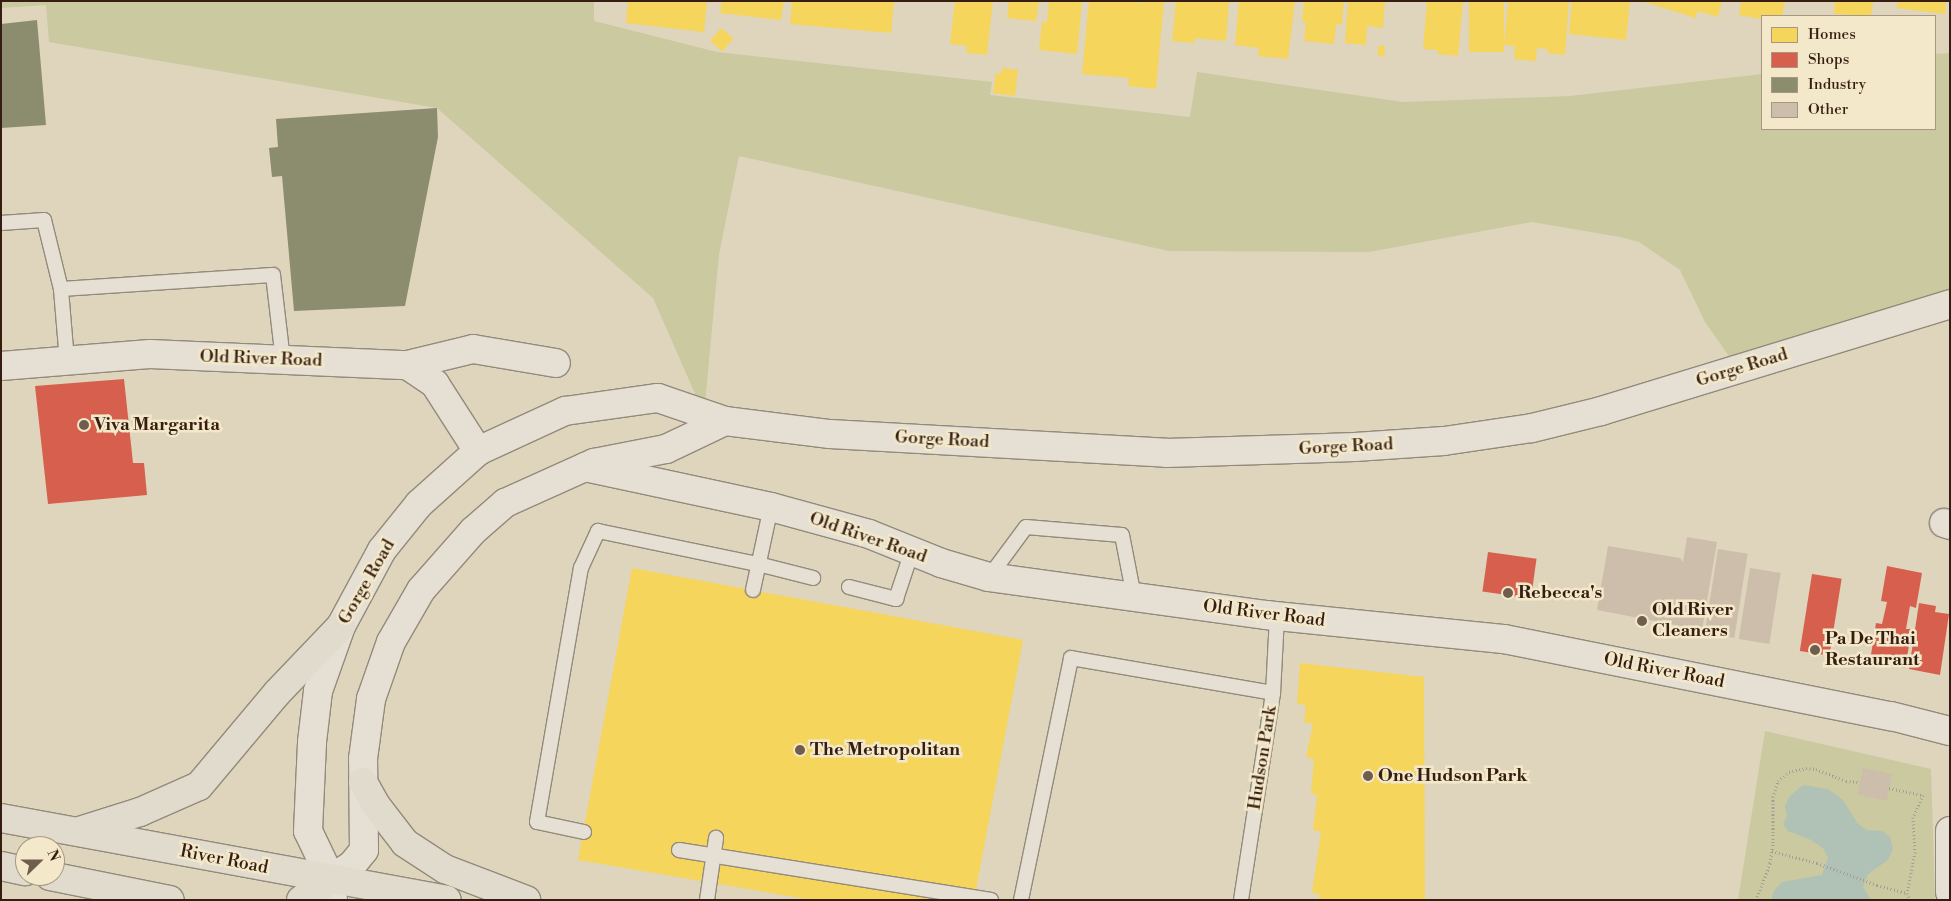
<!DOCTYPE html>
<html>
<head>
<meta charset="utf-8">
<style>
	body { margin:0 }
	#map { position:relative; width:1951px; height:901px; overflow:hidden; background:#ded5bc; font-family:"Libre Bodoni",serif }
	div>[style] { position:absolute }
	.green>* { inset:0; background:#cac99f }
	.water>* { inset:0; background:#b0c1b6 }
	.homes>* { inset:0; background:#f6d55c; transform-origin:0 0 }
	.shops>* { inset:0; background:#d6604d; transform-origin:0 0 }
	.industry>* { inset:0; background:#8c8c6e }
	.building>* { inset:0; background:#cdbeab; transform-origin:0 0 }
	.path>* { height:3px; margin-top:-1.5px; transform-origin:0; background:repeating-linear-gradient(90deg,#a49f94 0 1px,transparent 0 3.5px) }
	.roads { filter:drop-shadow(1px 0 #938a7b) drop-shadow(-1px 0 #938a7b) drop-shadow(0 1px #938a7b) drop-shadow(0 -1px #938a7b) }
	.lane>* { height:14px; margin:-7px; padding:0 7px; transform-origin:7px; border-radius:7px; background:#e5e0d3 }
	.street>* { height:28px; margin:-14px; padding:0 14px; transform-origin:14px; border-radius:14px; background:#e5e0d3 }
	.secondary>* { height:28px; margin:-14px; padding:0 14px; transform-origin:14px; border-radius:14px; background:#e5e0d3 }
	.primary>* { height:28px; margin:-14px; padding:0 14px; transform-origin:14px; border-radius:14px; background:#e0dbcc }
	.dots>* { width:14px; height:14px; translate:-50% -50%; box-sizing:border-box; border:2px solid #f3e8ca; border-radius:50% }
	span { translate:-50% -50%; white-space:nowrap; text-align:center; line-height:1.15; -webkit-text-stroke:5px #f3e8ca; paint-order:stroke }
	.street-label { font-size:18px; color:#351d11 }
	.poi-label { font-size:18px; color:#351d11; font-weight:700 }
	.left { translate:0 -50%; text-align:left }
	.frame { position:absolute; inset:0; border:2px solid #351d11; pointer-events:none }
	.legend { position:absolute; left:1761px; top:15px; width:175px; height:115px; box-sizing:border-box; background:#f3e8ca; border:1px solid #a79780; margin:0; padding:6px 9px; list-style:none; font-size:15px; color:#351d11 }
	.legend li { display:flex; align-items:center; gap:10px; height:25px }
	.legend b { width:25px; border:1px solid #a79780 }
	.north { position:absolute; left:15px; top:836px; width:50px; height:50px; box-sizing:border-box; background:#f3e8ca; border:1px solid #a79780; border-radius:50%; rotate:68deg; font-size:14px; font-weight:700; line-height:20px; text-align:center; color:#351d11 }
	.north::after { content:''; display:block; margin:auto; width:18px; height:22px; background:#705d4d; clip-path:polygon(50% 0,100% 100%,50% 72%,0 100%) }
</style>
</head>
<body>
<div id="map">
	<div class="green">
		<div style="clip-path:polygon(1px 1px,594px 1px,594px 21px,717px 52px,992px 82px,990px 95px,1190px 117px,1197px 72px,1403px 102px,1570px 96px,1762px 74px,1762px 129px,1935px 129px,1935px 54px,1950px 53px,1950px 304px,1738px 369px,1705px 322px,1680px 270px,1639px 242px,1620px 237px,1532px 222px,1369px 252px,1169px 251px,739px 156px,719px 254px,704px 414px,653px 298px,437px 108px,49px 42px,46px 5px,1px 8px)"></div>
		<div style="clip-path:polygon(1765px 731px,1931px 769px,1935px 900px,1738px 900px)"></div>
	</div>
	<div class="water">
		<div style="clip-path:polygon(1803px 785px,1828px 789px,1843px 800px,1858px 824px,1867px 830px,1882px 831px,1890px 837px,1893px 849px,1888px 860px,1868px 874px,1863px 887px,1871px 900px,1771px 900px,1774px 891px,1782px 882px,1822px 875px,1828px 858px,1823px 848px,1811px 840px,1788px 831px,1783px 824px,1787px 816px,1785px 806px,1790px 796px)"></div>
	</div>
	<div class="homes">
		<div style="clip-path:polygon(628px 1px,707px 1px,704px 32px,626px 23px)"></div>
		<div style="clip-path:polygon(722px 1px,784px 1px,781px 20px,720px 13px)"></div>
		<div style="clip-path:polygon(792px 1px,894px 1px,891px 33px,790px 24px)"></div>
		<div style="clip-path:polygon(955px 1px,993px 1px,987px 55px,966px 53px,967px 46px,950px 44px)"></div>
		<div style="clip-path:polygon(1009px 1px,1039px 1px,1036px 21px,1007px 18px)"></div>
		<div style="clip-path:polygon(1049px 1px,1082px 1px,1077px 54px,1039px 50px,1042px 22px,1047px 22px)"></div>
		<div style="clip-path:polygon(1089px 1px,1132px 1px,1141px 4px,1141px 1px,1164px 1px,1156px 89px,1128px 86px,1129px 78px,1082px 74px)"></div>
		<div style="clip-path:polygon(1176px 1px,1229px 1px,1226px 41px,1195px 38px,1194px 43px,1172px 41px)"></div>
		<div style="clip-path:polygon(1239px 1px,1295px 1px,1288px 59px,1258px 56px,1259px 48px,1235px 45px)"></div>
		<div style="clip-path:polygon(1304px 1px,1344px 1px,1342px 25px,1336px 24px,1334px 44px,1304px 41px,1306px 22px,1302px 22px)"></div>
		<div style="clip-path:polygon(1348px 1px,1385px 1px,1383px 28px,1367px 26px,1366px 45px,1345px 43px)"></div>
		<div style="clip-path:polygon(1427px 1px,1463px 1px,1458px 56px,1437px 54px,1438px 50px,1423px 49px)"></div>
		<div style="left:1469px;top:1px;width:35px;height:51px"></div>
		<div style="clip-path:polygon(1508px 1px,1569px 1px,1565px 55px,1547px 53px,1548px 49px,1537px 48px,1536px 61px,1514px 59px,1515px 46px,1504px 45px)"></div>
		<div style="clip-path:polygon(1572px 1px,1630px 1px,1626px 40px,1569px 34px)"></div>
		<div style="clip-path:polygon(1641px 1px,1722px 1px,1718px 17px,1697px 11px,1696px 18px)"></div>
		<div style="clip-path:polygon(1741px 1px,1785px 1px,1782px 16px,1762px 16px,1762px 19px,1739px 15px)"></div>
		<div style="clip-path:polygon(1835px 1px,1873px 1px,1871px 16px,1834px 14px)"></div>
		<div style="clip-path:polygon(1898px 1px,1946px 1px,1945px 14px,1897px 8px)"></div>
		<div style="left:721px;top:28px;width:16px;height:17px;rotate:40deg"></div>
		<div style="clip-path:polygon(1378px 46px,1385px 46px,1384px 57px,1378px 56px)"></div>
		<div style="clip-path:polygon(1002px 68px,1018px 70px,1015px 96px,993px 93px,996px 73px,1001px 74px)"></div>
		<div style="clip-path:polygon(632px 568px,1023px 640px,974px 900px,812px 900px,578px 860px)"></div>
		<div style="clip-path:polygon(1300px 663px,1424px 677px,1425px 900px,1319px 900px,1319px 894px,1312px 893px,1321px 832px,1313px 830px,1317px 795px,1311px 793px,1314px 759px,1306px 757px,1313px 724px,1304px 722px,1306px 706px,1297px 703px)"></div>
	</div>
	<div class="shops">
		<div style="clip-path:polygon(124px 379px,133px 463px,144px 463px,147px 495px,48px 504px,35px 386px)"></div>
		<div style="left:1488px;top:552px;width:49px;height:40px;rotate:8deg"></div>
		<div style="clip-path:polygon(1887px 566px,1922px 573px,1916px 608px,1910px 606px,1906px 629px,1912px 629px,1905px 668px,1870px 661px,1876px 623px,1882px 624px,1887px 602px,1881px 601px)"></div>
		<div style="left:1812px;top:574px;width:30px;height:78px;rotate:9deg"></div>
		<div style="clip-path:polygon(1919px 603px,1936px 606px,1935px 612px,1949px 614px,1940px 675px,1909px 669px)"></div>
	</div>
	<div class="industry">
		<div style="clip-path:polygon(37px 20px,46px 125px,1px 128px,1px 24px)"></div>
		<div style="clip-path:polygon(437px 108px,438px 137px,405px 306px,294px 311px,282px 176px,272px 177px,269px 148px,278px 147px,276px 119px)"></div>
	</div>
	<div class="building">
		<div style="clip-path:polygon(1687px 537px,1717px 542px,1702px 630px,1597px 610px,1608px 546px,1680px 558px,1683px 562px)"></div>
		<div style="left:1718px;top:549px;width:30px;height:85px;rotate:9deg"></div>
		<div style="left:1750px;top:568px;width:31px;height:72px;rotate:9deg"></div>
		<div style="left:1863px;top:768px;width:30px;height:27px;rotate:12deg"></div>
	</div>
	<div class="path">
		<div style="left:1889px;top:788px;width:35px;rotate:12deg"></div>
		<div style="left:1923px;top:795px;width:24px;rotate:114deg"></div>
		<div style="left:1913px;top:817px;width:35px;rotate:87deg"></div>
		<div style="left:1915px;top:852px;width:42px;rotate:101deg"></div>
		<div style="left:1907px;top:893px;width:8px;rotate:67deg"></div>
		<div style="left:1772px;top:851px;width:47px;rotate:14.9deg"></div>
		<div style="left:1817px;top:863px;width:64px;rotate:20.1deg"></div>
		<div style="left:1877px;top:885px;width:31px;rotate:15deg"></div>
		<div style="left:1756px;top:900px;width:40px;rotate:-69deg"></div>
		<div style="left:1770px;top:863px;width:20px;rotate:-81deg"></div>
		<div style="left:1773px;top:843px;width:46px;rotate:-90deg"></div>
		<div style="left:1773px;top:797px;width:17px;rotate:-73deg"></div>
		<div style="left:1778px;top:781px;width:14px;rotate:-39deg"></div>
		<div style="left:1789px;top:772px;width:17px;rotate:-13deg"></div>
		<div style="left:1806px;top:768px;width:10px;rotate:6deg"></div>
		<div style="left:1816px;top:769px;width:32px;rotate:22deg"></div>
		<div style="left:1846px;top:781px;width:14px;rotate:4deg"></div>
	</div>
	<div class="roads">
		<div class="lane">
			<div style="left:1px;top:223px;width:43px;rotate:-4deg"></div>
			<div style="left:44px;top:220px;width:71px;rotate:76.2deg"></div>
			<div style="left:67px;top:361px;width:72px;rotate:-94.8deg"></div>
			<div style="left:61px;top:289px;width:212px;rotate:-3.8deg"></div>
			<div style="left:273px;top:275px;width:86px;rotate:83.3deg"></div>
			<div style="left:989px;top:577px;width:62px;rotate:-53.5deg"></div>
			<div style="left:1026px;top:527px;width:96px;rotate:4.8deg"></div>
			<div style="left:1122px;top:535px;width:63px;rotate:79deg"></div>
			<div style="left:849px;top:587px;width:49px;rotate:14.3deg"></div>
			<div style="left:896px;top:599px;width:51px;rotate:-71.6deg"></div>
			<div style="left:753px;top:590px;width:85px;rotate:-77.8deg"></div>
			<div style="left:584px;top:832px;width:48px;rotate:-168deg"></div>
			<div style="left:537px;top:822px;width:258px;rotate:-80.2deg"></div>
			<div style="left:581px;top:568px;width:41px;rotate:-65.3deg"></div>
			<div style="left:598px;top:531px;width:163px;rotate:11.7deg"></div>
			<div style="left:758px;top:564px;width:57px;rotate:14.3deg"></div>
			<div style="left:679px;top:850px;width:316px;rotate:9.1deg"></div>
			<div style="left:707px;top:900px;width:63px;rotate:-81.7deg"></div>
			<div style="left:1021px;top:900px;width:247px;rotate:-78.3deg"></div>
			<div style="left:1071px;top:658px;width:205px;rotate:9.8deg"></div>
			<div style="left:1241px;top:900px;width:209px;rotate:-81.2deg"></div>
			<div style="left:1273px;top:693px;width:77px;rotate:-87deg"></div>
		</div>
		<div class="street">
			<div style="left:407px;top:365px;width:68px;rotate:-13.6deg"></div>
			<div style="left:473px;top:349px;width:84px;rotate:9.6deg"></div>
			<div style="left:1px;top:366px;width:149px;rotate:-4.6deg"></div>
			<div style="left:150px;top:354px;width:257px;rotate:2.5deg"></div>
			<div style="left:407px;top:365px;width:34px;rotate:34deg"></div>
			<div style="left:435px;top:384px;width:80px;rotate:57.3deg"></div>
			<div style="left:585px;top:467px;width:190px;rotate:12.1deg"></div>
			<div style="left:771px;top:507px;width:102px;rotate:15.4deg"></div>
			<div style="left:869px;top:534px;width:78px;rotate:21.9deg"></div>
			<div style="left:941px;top:563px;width:50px;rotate:16.3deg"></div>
			<div style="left:989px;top:577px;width:281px;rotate:7.8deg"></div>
			<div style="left:1267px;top:615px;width:238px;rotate:5.8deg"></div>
			<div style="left:1504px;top:639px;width:395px;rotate:11.3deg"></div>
			<div style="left:1891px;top:716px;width:61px;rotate:14.3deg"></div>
			<div style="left:1944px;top:523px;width:6px;rotate:18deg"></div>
			<div style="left:1950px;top:831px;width:61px;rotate:90deg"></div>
		</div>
		<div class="secondary">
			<div style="left:331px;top:879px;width:25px;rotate:-34deg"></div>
			<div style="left:352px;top:865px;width:19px;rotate:-51deg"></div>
			<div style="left:364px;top:850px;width:91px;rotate:-90.6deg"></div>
			<div style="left:363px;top:759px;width:61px;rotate:-82.4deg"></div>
			<div style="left:371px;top:699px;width:60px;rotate:-70.7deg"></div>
			<div style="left:391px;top:642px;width:60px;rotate:-60deg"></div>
			<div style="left:421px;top:590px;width:79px;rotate:-48.6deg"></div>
			<div style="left:473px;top:531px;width:43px;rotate:-41.2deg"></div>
			<div style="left:505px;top:503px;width:98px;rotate:-24.2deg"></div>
			<div style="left:594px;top:463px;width:73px;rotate:-11deg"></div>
			<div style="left:666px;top:449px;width:65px;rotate:-25.4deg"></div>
			<div style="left:333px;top:900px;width:21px;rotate:-95deg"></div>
			<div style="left:331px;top:879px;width:53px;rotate:-115.6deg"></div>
			<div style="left:308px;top:831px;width:89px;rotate:-87.4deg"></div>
			<div style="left:312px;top:742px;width:51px;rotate:-83.3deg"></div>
			<div style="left:318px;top:691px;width:69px;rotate:-70.5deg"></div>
			<div style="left:341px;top:626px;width:86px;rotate:-61.7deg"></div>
			<div style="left:382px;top:550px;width:59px;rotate:-51.2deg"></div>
			<div style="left:419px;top:504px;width:79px;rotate:-41.9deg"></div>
			<div style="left:478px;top:451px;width:96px;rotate:-24.7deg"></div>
			<div style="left:565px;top:411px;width:94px;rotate:-8deg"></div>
			<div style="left:658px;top:398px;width:71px;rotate:18.9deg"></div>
			<div style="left:725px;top:421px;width:106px;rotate:7.1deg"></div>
			<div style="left:830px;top:434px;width:337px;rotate:3.2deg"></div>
			<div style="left:1166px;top:453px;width:189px;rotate:-1.8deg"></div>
			<div style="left:1355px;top:447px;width:89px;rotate:-3.9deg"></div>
			<div style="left:1444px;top:441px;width:89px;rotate:-8.4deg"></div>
			<div style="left:1532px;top:428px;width:71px;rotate:-13.8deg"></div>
			<div style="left:1601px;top:411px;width:365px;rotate:-17deg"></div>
		</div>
		<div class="primary">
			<div style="left:363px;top:782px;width:25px;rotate:61deg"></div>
			<div style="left:375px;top:804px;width:49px;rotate:52.4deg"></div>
			<div style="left:405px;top:843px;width:48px;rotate:33deg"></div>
			<div style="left:445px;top:869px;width:87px;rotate:20.9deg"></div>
			<div style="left:1px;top:818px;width:453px;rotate:10.4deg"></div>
			<div style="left:79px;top:831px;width:64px;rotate:-17.3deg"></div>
			<div style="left:140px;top:812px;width:64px;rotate:-23.8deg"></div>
			<div style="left:199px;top:786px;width:121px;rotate:-50deg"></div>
			<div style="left:277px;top:693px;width:93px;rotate:-46.3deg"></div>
			<div style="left:1px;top:866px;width:25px;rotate:12deg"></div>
			<div style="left:50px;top:876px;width:122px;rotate:11.3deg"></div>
			<div style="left:301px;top:900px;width:37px;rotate:-35deg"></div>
		</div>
	</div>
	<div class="dots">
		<div style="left:84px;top:425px;background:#705d4d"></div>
		<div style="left:1508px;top:593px;background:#705d4d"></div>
		<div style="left:1642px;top:621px;background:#705d4d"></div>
		<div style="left:1815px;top:650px;background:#705d4d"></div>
		<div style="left:800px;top:750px;background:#705d4d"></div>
		<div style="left:1368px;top:776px;background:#705d4d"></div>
	</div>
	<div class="street-label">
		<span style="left:261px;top:359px;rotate:2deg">Old River Road</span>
		<span style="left:1742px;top:368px;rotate:-17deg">Gorge Road</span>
		<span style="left:942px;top:440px;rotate:3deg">Gorge Road</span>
		<span style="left:1346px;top:447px;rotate:-3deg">Gorge Road</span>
		<span style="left:868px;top:538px;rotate:19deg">Old River Road</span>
		<span style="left:367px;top:582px;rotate:-60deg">Gorge Road</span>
		<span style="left:1264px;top:614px;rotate:7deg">Old River Road</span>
		<span style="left:1664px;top:671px;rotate:11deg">Old River Road</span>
		<span style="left:1263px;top:758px;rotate:-81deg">Hudson Park</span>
		<span style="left:224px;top:860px;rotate:11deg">River Road</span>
	</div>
	<div class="poi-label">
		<span class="left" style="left:94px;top:425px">Viva Margarita</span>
		<span class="left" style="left:1518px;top:593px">Rebecca's</span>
		<span class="left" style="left:1652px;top:621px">Old River<br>Cleaners</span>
		<span class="left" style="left:1825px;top:650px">Pa De Thai<br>Restaurant</span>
		<span class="left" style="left:810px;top:750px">The Metropolitan</span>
		<span class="left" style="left:1378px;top:776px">One Hudson Park</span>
	</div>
	<div class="frame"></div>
	<ul class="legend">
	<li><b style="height:14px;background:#f6d55c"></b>Homes</li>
	<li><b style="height:14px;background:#d6604d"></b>Shops</li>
	<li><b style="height:14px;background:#8c8c6e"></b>Industry</li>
	<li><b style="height:14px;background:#cdbeab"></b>Other</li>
	</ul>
	<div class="north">N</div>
</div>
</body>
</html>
